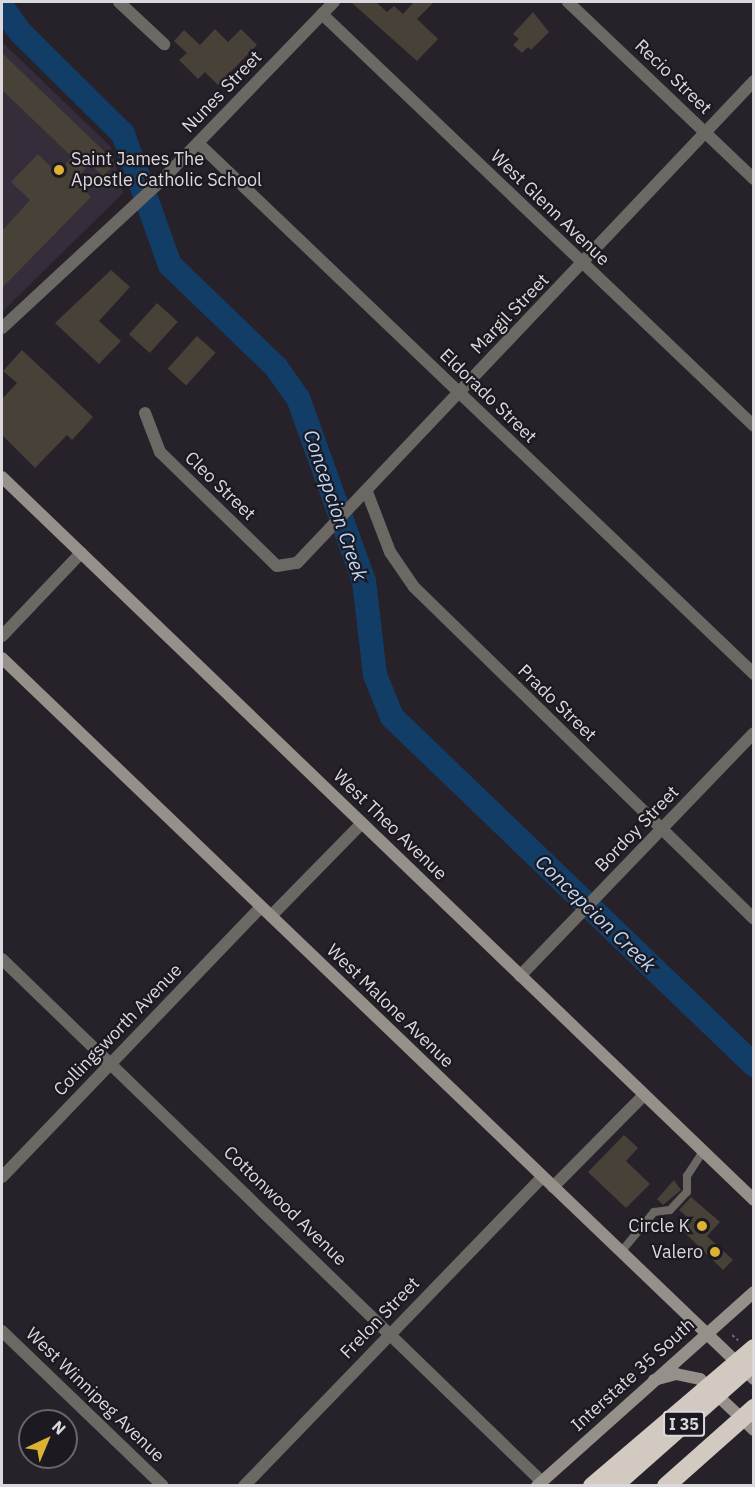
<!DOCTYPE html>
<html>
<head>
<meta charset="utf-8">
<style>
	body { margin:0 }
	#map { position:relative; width:755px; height:1487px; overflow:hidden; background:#27222a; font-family:"IBM Plex Sans",sans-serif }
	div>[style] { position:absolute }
	.built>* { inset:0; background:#352d3a }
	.river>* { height:24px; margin:-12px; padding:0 12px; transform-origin:12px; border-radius:12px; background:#123d67 }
	.building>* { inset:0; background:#474138; transform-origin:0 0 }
	.path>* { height:2px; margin-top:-1px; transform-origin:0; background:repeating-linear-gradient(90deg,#736e75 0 3px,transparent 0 6px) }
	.lane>* { height:8px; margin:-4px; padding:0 4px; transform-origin:4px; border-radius:4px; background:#6c6965 }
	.street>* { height:12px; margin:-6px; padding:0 6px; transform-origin:6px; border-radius:6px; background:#6c6965 }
	.secondary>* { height:12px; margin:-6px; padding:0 6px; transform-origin:6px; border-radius:6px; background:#95908a }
	.highway-bridge>* { height:18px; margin:-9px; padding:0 9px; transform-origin:9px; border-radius:9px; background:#d2c9c0 }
	.dots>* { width:16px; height:16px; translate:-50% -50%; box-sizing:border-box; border:3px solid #1d1920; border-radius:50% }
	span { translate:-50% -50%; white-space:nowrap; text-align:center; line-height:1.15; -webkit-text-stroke:4.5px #1d1920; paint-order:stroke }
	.shield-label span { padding:2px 4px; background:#1d1920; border:2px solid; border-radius:4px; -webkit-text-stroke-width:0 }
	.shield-label { font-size:16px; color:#dcd9de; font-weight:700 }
	.street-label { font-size:18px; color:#dcd9de }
	.poi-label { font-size:18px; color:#dcd9de }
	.left { translate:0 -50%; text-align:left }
	.right { translate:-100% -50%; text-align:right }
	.water-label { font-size:20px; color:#bbd8f9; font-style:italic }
	.frame { position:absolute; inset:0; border:3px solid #dcd9de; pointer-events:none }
	.north { position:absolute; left:18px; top:1409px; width:60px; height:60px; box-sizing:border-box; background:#1d1920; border:2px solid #69666c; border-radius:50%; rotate:44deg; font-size:16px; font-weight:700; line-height:24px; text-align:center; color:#dcd9de }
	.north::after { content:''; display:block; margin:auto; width:21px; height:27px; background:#dbb233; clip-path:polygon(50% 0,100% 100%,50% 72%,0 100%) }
</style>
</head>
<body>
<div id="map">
	<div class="built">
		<div style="clip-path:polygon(2px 42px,111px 147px,123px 193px,2px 312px)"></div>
	</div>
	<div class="river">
		<div style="left:2px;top:7px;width:32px;rotate:54deg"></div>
		<div style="left:21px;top:33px;width:144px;rotate:44.7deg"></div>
		<div style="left:123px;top:134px;width:139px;rotate:70.3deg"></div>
		<div style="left:170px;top:265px;width:147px;rotate:43.9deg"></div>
		<div style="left:276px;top:367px;width:38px;rotate:55deg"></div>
		<div style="left:298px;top:398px;width:195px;rotate:70.2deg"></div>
		<div style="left:364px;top:581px;width:95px;rotate:83.3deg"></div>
		<div style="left:375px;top:675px;width:45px;rotate:68deg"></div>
		<div style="left:392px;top:717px;width:502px;rotate:43.87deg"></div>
	</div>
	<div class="building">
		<div style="clip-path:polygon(351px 2px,376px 2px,387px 12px,394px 6px,403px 14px,414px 2px,434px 2px,417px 19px,438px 39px,417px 61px)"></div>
		<div style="clip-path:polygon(533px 12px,549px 32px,531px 50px,528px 47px,522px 53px,513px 45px,519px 39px,513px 34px)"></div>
		<div style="clip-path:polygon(215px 29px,228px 42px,241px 29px,257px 45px,218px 85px,205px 72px,198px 79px,179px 60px,187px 53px,174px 41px,184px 30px,200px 45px)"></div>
		<div style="clip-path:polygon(2px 53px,108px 155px,104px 159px,112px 167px,103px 176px,90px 164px,74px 181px,91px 197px,2px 288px,2px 231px,30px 200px,11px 182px,38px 154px,57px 173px,72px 157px,2px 90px)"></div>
		<div style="clip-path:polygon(111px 270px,130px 287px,99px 321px,121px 341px,99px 364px,55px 323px)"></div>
		<div style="left:157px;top:303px;width:28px;height:42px;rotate:42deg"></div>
		<div style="left:197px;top:336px;width:25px;height:44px;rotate:42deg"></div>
		<div style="clip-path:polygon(22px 350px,93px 417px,72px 440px,67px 435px,35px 468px,2px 435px,2px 399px,17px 383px,3px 371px)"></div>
		<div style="clip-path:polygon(624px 1135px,638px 1148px,626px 1161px,650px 1184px,626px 1208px,588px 1172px)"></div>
		<div style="clip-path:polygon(674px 1180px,681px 1190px,663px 1205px,657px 1199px)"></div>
		<div style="clip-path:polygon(691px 1197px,720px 1222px,707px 1236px,733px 1260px,723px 1270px,683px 1231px,692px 1221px,679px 1210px)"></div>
	</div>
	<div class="path">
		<div style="left:732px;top:1335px;width:8px;rotate:40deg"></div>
	</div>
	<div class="lane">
		<div style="left:621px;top:1252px;width:52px;rotate:-50.5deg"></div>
		<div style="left:654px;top:1212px;width:16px;rotate:-7deg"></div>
		<div style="left:670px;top:1210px;width:25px;rotate:-47deg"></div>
		<div style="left:687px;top:1192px;width:16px;rotate:-90deg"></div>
		<div style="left:687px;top:1176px;width:30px;rotate:-57deg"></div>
	</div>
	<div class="street">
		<div style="left:119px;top:2px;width:62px;rotate:43deg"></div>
		<div style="left:568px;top:2px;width:257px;rotate:43.6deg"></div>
		<div style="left:322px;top:14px;width:597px;rotate:43.64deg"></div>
		<div style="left:198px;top:143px;width:769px;rotate:43.68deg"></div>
		<div style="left:2px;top:328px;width:217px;rotate:-42.8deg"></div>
		<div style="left:161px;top:181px;width:249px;rotate:-46deg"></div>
		<div style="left:145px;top:413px;width:42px;rotate:69deg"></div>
		<div style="left:160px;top:452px;width:163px;rotate:44.3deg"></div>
		<div style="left:277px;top:566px;width:20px;rotate:-9deg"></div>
		<div style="left:297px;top:563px;width:664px;rotate:-46.53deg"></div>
		<div style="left:367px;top:492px;width:64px;rotate:69deg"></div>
		<div style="left:390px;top:552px;width:42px;rotate:55.6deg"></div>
		<div style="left:414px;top:587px;width:475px;rotate:44.3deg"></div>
		<div style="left:2px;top:636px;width:115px;rotate:-46.4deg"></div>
		<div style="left:271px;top:916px;width:130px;rotate:-45.6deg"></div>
		<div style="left:2px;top:959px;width:752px;rotate:44.08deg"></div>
		<div style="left:520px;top:976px;width:337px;rotate:-46.1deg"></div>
		<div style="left:2px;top:1177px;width:374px;rotate:-46.2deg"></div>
		<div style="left:553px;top:1187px;width:129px;rotate:-45.3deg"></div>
		<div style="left:2px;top:1331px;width:223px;rotate:43.9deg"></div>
		<div style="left:244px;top:1486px;width:429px;rotate:-46deg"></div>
	</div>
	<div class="secondary">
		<div style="left:2px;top:477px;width:1043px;rotate:43.87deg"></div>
		<div style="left:2px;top:658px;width:1042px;rotate:43.79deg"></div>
		<div style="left:654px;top:1380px;width:23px;rotate:-15deg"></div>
		<div style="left:676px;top:1374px;width:25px;rotate:12deg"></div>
		<div style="left:700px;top:1379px;width:74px;rotate:43.4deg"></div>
		<div style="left:537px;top:1486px;width:291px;rotate:-41.8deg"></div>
	</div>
	<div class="highway-bridge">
		<div style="left:592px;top:1486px;width:213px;rotate:-40.4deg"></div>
		<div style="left:614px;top:1486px;width:187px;rotate:-41.5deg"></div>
		<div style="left:666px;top:1486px;width:118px;rotate:-41.6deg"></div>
	</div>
	<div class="dots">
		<div style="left:59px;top:170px;background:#dbb233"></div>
		<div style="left:702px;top:1226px;background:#dbb233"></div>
		<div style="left:715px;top:1252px;background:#dbb233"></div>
	</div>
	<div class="shield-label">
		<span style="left:684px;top:1424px">I 35</span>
	</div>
	<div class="street-label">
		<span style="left:673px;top:77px;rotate:44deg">Recio Street</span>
		<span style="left:222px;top:92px;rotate:-46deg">Nunes Street</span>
		<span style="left:550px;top:208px;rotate:44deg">West Glenn Avenue</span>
		<span style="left:510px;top:314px;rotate:-46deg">Margil Street</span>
		<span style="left:488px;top:396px;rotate:44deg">Eldorado Street</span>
		<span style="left:220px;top:486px;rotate:44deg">Cleo Street</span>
		<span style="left:557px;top:703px;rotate:44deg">Prado Street</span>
		<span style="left:390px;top:825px;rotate:44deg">West Theo Avenue</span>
		<span style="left:637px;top:829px;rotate:-46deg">Bordoy Street</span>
		<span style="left:390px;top:1006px;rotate:44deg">West Malone Avenue</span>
		<span style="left:118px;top:1030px;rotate:-46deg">Collingsworth Avenue</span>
		<span style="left:285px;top:1206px;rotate:44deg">Cottonwood Avenue</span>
		<span style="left:380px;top:1318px;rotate:-46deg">Frelon Street</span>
		<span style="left:633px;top:1375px;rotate:-42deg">Interstate 35 South</span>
		<span style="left:95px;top:1395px;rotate:44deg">West Winnipeg Avenue</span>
	</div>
	<div class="poi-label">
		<span class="left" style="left:71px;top:170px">Saint James The<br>Apostle Catholic School</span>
		<span class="right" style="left:690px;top:1226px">Circle K</span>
		<span class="right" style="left:703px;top:1252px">Valero</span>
	</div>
	<div class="water-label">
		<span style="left:336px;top:505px;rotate:71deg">Concepcion Creek</span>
		<span style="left:596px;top:913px;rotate:44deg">Concepcion Creek</span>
	</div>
	<div class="frame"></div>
	<div class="north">N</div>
</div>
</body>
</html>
